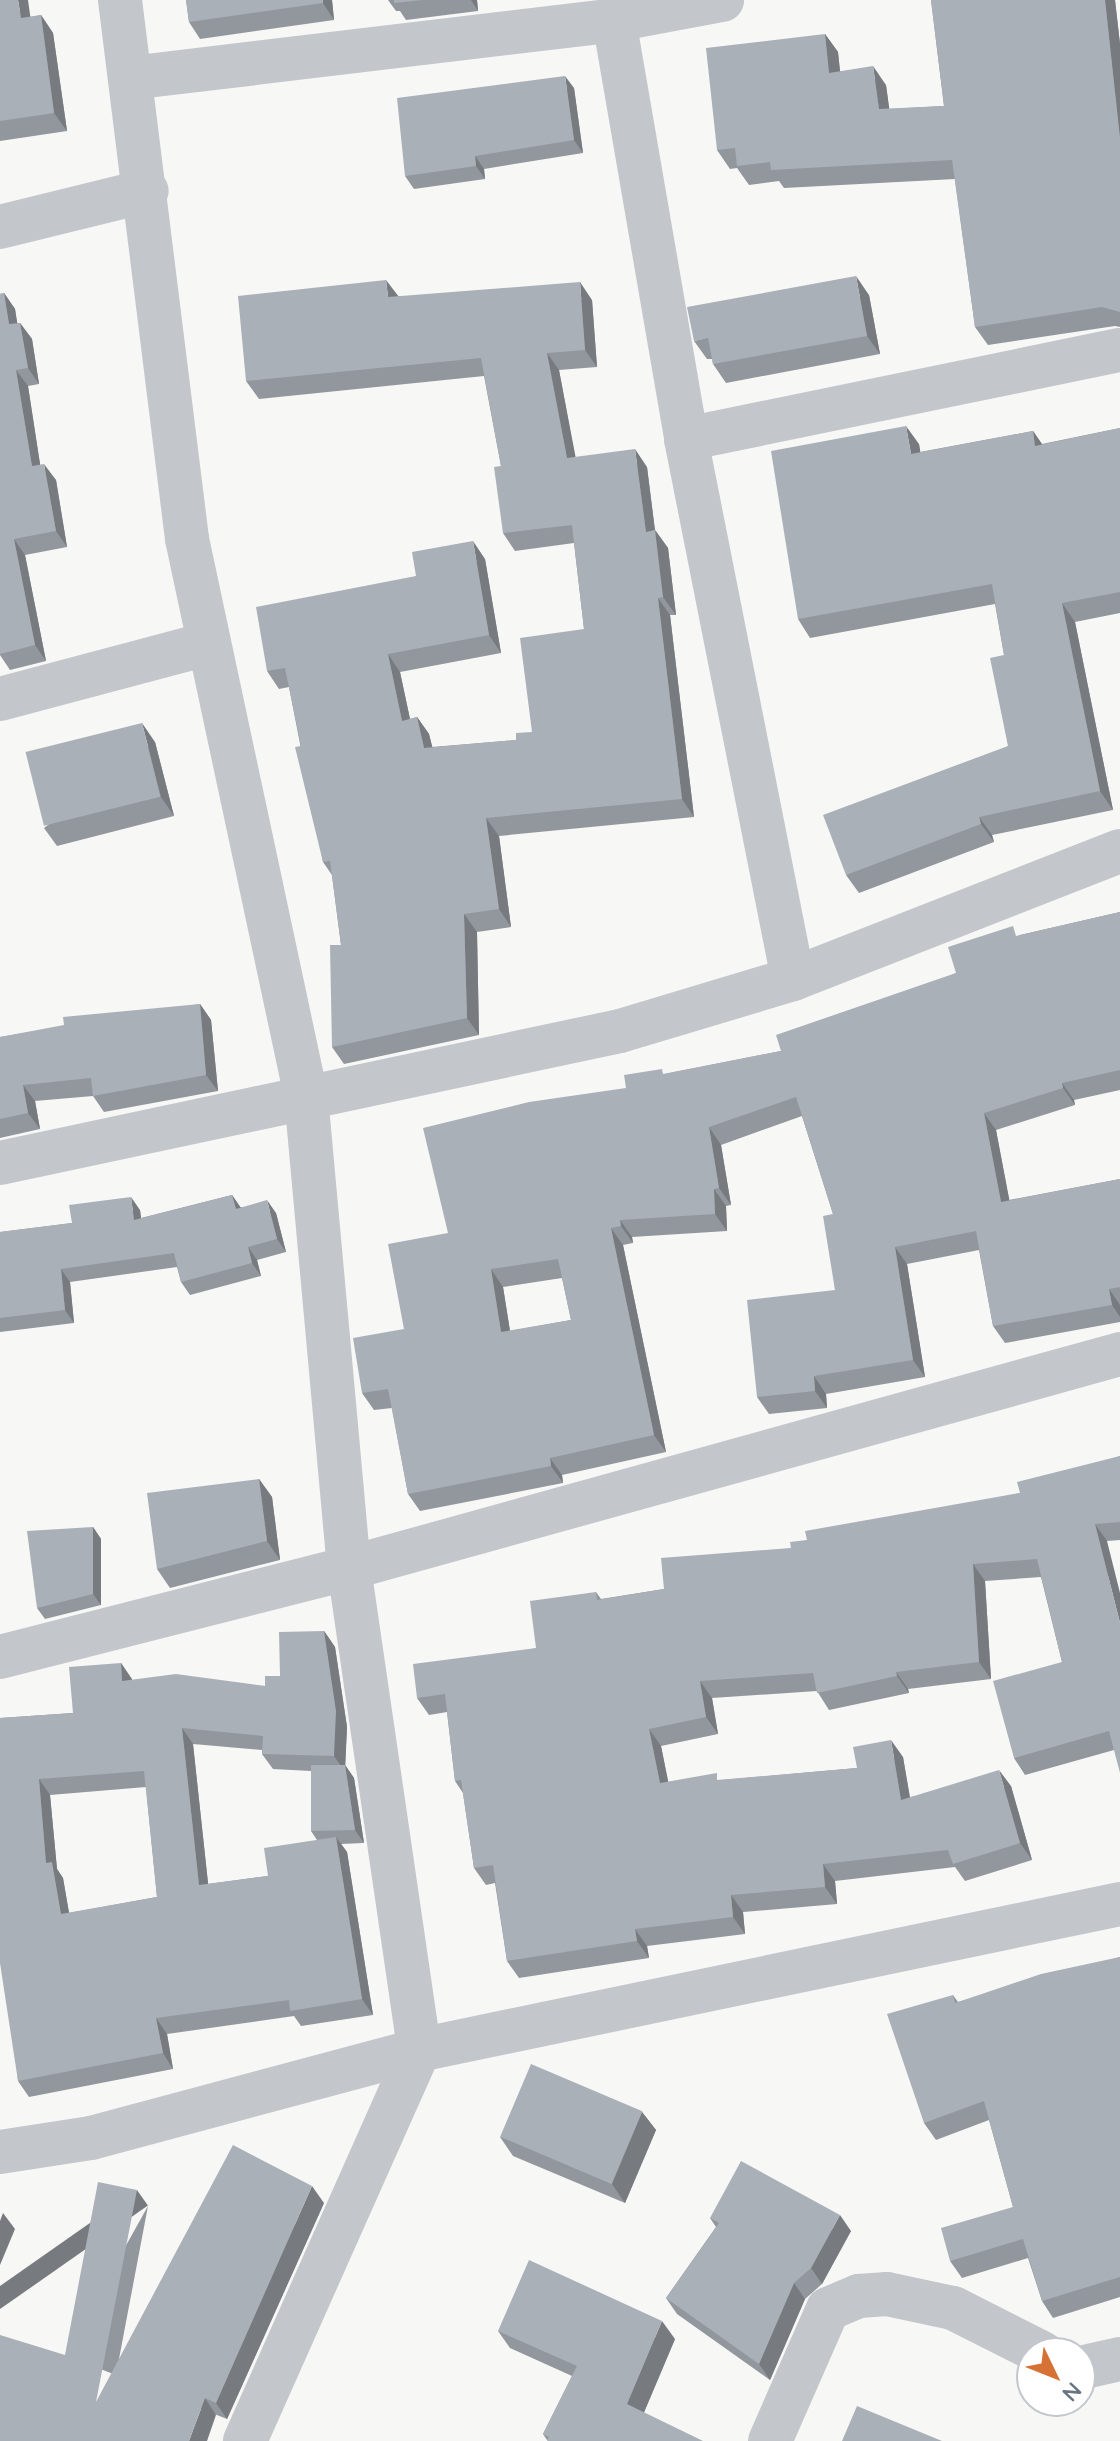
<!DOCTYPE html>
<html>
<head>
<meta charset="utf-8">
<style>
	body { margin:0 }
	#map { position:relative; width:1120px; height:2441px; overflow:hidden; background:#f7f7f5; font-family:Quicksand,sans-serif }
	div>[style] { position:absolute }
	.street>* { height:44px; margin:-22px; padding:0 22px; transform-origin:22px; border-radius:22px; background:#c3c6ca }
	.wall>* { inset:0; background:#92979d }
	.shaded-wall>* { inset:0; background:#777b80; transform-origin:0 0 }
	.building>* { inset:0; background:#aab0b7; transform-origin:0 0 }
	span { translate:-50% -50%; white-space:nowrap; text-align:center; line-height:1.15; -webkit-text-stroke:8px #fff; paint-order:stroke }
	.north { position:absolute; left:1016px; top:2337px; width:80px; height:80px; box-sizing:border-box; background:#fff; border:2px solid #c3c7cd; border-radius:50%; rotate:133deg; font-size:22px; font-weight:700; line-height:32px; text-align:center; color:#687483 }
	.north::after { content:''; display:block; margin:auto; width:28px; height:36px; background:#d67235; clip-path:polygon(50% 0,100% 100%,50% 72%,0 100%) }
</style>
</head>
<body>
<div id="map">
	<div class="street">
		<div style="left:120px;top:0;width:543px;rotate:82.91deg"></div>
		<div style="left:187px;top:539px;width:570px;rotate:77.94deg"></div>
		<div style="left:306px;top:1096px;width:474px;rotate:84.8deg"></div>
		<div style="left:349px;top:1568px;width:487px;rotate:81.7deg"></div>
		<div style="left:419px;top:2050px;width:428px;rotate:114deg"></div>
		<div style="left:614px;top:20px;width:425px;rotate:80.2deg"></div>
		<div style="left:686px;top:439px;width:550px;rotate:78.79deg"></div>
		<div style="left:130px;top:78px;width:487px;rotate:-6.8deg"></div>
		<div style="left:614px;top:20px;width:110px;rotate:-10.5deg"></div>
		<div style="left:0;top:227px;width:151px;rotate:-13.8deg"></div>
		<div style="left:686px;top:439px;width:443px;rotate:-11.6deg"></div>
		<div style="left:0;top:699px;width:214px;rotate:-14.9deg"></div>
		<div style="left:0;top:1163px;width:634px;rotate:-12.02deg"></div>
		<div style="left:620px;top:1031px;width:181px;rotate:-16.7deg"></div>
		<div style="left:793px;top:979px;width:351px;rotate:-21.4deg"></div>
		<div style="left:0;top:1657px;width:360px;rotate:-14.3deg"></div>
		<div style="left:349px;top:1568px;width:800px;rotate:-15.51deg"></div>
		<div style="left:0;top:2152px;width:92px;rotate:-8.7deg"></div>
		<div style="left:91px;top:2138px;width:340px;rotate:-15deg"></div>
		<div style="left:419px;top:2050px;width:716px;rotate:-11.77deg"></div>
		<div style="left:1080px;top:2368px;width:41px;rotate:-12.7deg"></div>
		<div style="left:770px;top:2441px;width:144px;rotate:-66.3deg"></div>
		<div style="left:828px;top:2309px;width:34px;rotate:-23deg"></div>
		<div style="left:859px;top:2296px;width:28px;rotate:-4deg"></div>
		<div style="left:887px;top:2294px;width:67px;rotate:12deg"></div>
		<div style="left:953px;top:2308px;width:100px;rotate:26.8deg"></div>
	</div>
	<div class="wall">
		<div style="clip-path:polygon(0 0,31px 17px,41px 15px,53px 33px,67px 131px,0 141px)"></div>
		<div style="clip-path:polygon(186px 0,332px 0,334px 20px,200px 39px,189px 22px)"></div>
		<div style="clip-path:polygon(388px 0,477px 0,478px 11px,406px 20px,400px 11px,396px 11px)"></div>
		<div style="clip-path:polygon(931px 0,1115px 0,1120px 44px,1120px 327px,1115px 326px,988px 345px,975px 327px,955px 179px,784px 188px,779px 181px,749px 185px,737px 168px,730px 169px,717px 150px,825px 34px,838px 52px,840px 71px,886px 85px,889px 109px,944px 106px)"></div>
		<div style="clip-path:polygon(574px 88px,583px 153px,484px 169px,485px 179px,414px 189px,405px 176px)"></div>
		<div style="clip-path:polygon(4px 293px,15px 309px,17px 323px,20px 323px,32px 339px,39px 384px,28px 386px,40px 465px,56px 480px,67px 547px,25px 555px,46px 661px,10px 670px,0 655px,0 294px)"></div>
		<div style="clip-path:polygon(869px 295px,880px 354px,726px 383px,713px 364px,712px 359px,707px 359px,694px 341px)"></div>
		<div style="clip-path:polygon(398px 296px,592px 300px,597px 367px,559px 370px,575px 457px,647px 467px,655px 530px,668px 548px,676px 615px,670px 615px,694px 817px,499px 836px,511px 927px,477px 932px,479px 1035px,344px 1064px,332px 1047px,341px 945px,332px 875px,323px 862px,289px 687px,279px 689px,267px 671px,416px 576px,485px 559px,501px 653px,400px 672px,410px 719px,417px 717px,429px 734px,432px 747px,516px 740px,532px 732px,584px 629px,574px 543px,515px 551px,503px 533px,501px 466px,484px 376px,259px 399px,246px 381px)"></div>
		<div style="clip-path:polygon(1120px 428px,1120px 613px,1075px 622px,1113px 810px,992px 835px,994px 842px,859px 893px,846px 875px,1008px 746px,1004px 655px,995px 604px,810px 638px,798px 619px,919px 444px,920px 452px,1033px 431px,1042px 444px)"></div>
		<div style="clip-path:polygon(155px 742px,174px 816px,57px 846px,44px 828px)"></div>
		<div style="clip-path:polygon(evenodd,1120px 912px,1120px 1090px,1074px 1100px,1075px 1105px,996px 1130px,1009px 1200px,1120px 1179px,1120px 1322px,1005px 1343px,993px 1326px,979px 1250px,907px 1264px,925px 1377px,826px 1394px,827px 1408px,769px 1414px,757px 1397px,835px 1290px,833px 1214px,802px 1116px,721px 1145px,731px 1205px,726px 1206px,727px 1231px,632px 1237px,633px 1243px,623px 1245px,666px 1452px,562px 1475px,563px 1483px,420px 1511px,408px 1494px,392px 1408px,374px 1410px,362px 1393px,404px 1329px,448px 1233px,626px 1088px,665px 1074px,781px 1051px,956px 973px,1020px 935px,1120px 912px,562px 1278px,571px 1320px,510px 1331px,503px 1287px,562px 1278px)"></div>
		<div style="clip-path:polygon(200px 1004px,211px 1020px,218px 1091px,104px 1112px,93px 1096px,35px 1101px,40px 1129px,0 1138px,0 1037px)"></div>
		<div style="clip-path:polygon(232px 1195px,240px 1207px,276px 1213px,286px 1252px,257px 1260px,261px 1276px,190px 1295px,181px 1282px,177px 1267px,70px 1282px,74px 1323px,0 1332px,0 1232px,72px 1223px,140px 1210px,141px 1218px)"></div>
		<div style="clip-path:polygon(1120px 1456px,1120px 1540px,1107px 1541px,1114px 1750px,1025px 1775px,1014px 1758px,1062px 1662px,1041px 1577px,985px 1581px,991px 1679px,908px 1689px,909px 1693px,829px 1710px,817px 1691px,712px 1698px,718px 1734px,661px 1746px,668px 1782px,722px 1780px,857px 1768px,903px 1757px,910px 1797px,1011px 1786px,1032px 1860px,965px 1881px,955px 1867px,835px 1881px,837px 1904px,743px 1912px,745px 1934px,647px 1946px,649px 1958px,519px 1978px,507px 1961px,495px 1883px,486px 1885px,474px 1868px,463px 1793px,455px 1781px,447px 1712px,429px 1715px,417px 1698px,536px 1648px,596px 1592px,601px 1599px,664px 1589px,791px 1548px,807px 1540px,1020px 1493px)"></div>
		<div style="clip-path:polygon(259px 1479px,272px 1497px,280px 1560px,170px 1588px,157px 1569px)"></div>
		<div style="clip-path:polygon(93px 1527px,101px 1539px,101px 1605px,45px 1619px,37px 1608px)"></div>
		<div style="clip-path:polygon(evenodd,324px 1631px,335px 1647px,347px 1727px,345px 1765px,354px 1778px,364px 1843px,341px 1844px,347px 1852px,373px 2015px,301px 2026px,294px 2016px,167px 2034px,173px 2069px,29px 2097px,18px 2081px,0 1718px,73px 1713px,121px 1663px,132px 1680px,265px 1686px,280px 1676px,324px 1631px,193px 1744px,262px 1750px,262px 1754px,273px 1769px,311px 1771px,311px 1831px,317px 1840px,268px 1876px,208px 1884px,193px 1744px,324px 1631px,146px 1787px,157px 1897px,69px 1913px,63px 1878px,57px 1869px,50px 1795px,146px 1787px)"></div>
		<div style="clip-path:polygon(1120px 1957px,1120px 2297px,1053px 2318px,1042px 2301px,1028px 2258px,962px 2278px,950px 2261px,1013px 2207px,989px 2120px,936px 2140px,924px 2123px,953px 1995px,958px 2002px)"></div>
		<div style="clip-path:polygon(642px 2112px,656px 2130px,625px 2203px,513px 2156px,500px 2137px)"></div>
		<div style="clip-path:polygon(324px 2203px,227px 2419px,65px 2355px,148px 2206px,119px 2359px)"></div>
		<div style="clip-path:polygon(710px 2218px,851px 2231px,822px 2284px,805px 2299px,770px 2380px,677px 2314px,666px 2298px,716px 2227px)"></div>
		<div style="clip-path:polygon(498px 2331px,675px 2339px,644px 2412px,547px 2440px,543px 2434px,572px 2376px,510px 2348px)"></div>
	</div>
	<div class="shaded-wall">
		<div style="clip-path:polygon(18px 0,28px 0,33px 36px,21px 18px)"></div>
		<div style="clip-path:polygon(323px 0,332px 0,334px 20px,323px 3px)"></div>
		<div style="clip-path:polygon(471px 0,477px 0,478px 11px)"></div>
		<div style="clip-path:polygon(1105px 0,1115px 0,1120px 44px,1120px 139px)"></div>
		<div style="clip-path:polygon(41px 15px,53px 33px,67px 131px,54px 113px)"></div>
		<div style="clip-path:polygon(825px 34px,838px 52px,842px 91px,829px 73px)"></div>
		<div style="clip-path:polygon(873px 66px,886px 85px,892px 128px,879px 109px)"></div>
		<div style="clip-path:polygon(565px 76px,574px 88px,583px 153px,574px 140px)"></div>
		<div style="clip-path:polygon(475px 156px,484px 169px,485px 179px,476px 166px)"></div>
		<div style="clip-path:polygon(856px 276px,869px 295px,880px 354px,867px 336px)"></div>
		<div style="clip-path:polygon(386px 280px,399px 297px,388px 297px)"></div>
		<div style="clip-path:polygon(580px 282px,592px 300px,597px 367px,585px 350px)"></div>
		<div style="clip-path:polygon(4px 293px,15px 309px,20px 340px,9px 324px)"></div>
		<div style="clip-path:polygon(20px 323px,32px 339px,39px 384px,28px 368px)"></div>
		<div style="clip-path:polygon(547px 353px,559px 370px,579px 475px,567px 458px)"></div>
		<div style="clip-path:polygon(16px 370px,28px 386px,43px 483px,32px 466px)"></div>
		<div style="clip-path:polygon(906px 426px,919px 444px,924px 473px,911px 454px)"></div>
		<div style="clip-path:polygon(1033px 431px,1046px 450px,1035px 446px)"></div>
		<div style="clip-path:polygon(635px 449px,647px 467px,657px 547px,655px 530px,668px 548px,676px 615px,663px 597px,646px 532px)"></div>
		<div style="clip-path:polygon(44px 464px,56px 480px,67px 547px,56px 531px)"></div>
		<div style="clip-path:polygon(14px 539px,25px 555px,46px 661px,35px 645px)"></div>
		<div style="clip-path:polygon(473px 541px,485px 559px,501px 653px,489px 635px)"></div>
		<div style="clip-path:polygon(658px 598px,670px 615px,694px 817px,682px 799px)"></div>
		<div style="clip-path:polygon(1062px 603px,1075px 622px,1113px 810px,1100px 791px)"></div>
		<div style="clip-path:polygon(388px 654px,400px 672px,414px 738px,402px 721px)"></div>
		<div style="clip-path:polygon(417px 717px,429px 734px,437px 765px,424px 748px)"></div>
		<div style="clip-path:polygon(142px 723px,155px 742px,174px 816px,161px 797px)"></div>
		<div style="clip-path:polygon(979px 817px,992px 835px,994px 842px,981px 824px)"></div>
		<div style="clip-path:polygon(486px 818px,499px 836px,511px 927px,499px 909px)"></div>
		<div style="clip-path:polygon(464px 914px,477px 932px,479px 1035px,467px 1018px)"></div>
		<div style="clip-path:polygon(200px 1004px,211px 1020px,218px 1091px,206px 1075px)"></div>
		<div style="clip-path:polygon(1062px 1083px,1074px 1100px,1075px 1105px,1063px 1088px)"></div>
		<div style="clip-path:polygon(23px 1085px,35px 1101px,40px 1129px,28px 1113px)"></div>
		<div style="clip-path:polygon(984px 1113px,996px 1130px,1013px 1219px,1001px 1202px)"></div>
		<div style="clip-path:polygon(709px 1127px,721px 1145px,731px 1205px,719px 1188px)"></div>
		<div style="clip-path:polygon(714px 1189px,726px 1206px,727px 1231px,715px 1214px)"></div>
		<div style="clip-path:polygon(232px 1195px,241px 1208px,236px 1209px)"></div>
		<div style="clip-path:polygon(131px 1197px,140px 1210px,143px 1233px,134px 1220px)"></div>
		<div style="clip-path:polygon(267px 1200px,276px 1213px,286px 1252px,277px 1239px)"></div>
		<div style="clip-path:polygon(620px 1220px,632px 1237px,633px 1243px,621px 1226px)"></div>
		<div style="clip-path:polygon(611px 1228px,623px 1245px,666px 1452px,654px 1435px)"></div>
		<div style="clip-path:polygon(248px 1247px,257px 1260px,261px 1276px,252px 1263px)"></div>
		<div style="clip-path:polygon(895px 1247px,907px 1264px,925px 1377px,913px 1360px)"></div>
		<div style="clip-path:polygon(61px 1269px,70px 1282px,74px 1323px,65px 1310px)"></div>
		<div style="clip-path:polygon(491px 1269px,503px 1287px,513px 1350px,501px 1332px)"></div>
		<div style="clip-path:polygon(1109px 1289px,1120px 1305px,1120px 1317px,1112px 1305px)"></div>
		<div style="clip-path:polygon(814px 1376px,826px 1394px,827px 1408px,815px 1391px)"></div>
		<div style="clip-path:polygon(550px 1458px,562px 1475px,563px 1483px,551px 1466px)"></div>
		<div style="clip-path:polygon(259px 1479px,272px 1497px,280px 1560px,267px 1541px)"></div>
		<div style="clip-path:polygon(1095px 1524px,1107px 1541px,1120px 1593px,1120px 1623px)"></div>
		<div style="clip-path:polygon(93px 1527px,101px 1539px,101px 1605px,93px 1594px)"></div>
		<div style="clip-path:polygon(973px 1564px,985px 1581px,991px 1679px,979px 1662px)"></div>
		<div style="clip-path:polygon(324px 1631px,335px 1647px,347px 1727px,345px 1772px,334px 1756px)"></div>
		<div style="clip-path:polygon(121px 1663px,132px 1679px,133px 1696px,122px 1681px)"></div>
		<div style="clip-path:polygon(896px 1672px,908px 1689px,909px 1693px,897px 1676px)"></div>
		<div style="clip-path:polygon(700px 1681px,712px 1698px,718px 1734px,706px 1717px)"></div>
		<div style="clip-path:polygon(182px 1728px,193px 1744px,210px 1901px,199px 1885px)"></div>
		<div style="clip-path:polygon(649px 1729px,661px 1746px,672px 1800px,660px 1783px)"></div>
		<div style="clip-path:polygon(891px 1740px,903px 1757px,913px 1817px,901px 1800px)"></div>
		<div style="clip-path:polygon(345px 1765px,354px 1778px,364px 1843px,355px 1830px)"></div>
		<div style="clip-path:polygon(999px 1770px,1011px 1786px,1032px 1860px,1020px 1843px)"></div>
		<div style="clip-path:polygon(39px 1779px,50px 1795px,57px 1869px,63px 1878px,72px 1930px,61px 1914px,46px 1863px)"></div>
		<div style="clip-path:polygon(336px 1837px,347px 1852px,373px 2015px,362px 1999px)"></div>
		<div style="clip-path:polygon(823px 1864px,835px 1881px,837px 1904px,825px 1887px)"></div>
		<div style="clip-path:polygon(731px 1895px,743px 1912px,745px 1934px,733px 1917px)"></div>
		<div style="clip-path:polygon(635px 1929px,647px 1946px,649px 1958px,637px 1941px)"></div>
		<div style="clip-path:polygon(156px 2018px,167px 2034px,173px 2069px,163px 2053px)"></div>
		<div style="clip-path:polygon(642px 2112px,656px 2130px,625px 2203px,612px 2184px)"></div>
		<div style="clip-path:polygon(312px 2186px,324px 2203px,227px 2419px,216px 2403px)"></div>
		<div style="left:137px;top:2190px;width:19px;height:216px;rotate:55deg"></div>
		<div style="clip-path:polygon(3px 2213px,15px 2229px,0 2265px,0 2221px)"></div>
		<div style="clip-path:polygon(840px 2215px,851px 2231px,822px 2284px,811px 2268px)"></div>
		<div style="clip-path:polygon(794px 2283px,805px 2299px,770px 2380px,759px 2364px)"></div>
		<div style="clip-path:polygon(662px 2321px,675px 2339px,640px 2422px,627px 2404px)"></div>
		<div style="clip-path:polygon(205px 2398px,216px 2415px,207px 2441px,189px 2441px)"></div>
	</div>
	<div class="building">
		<div style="clip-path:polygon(0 0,18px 0,21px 18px,41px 15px,54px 113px,0 121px)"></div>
		<div style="clip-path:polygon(186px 0,323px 0,323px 3px,189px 22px)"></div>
		<div style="clip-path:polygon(394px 0,422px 0,394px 3px)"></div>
		<div style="clip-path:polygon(931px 0,1105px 0,1120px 138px,1120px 312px,1102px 307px,975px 327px,952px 160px,771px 170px,770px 162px,737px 166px,735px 148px,717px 150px,706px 48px,825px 34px,829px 73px,873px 66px,879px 109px,944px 106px)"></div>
		<div style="clip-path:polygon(565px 76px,574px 140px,475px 156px,476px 166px,405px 176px,397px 98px)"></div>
		<div style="clip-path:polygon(856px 276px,867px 336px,713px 364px,708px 338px,694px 341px,687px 307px)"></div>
		<div style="clip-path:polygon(386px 280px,388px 297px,580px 282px,585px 350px,547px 353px,567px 458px,635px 449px,646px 532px,655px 530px,663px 597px,658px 598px,682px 799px,486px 818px,499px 909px,464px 914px,467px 1018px,332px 1047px,330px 945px,341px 945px,330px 861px,323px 862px,295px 747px,301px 746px,285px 668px,267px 671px,256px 607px,416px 576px,412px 552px,473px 541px,489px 635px,388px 654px,402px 721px,417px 717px,424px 748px,516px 740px,516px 733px,532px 732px,520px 638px,584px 629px,572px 525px,503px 533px,494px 467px,501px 466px,481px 358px,246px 381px,238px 296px)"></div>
		<div style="clip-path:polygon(4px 293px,9px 324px,20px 323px,28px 368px,16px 370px,32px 466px,44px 464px,56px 531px,14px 539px,35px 645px,0 654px,0 294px)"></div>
		<div style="clip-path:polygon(906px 426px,911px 454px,1033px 431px,1035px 446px,1120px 428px,1120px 592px,1062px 603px,1100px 791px,979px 817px,981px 824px,846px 875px,823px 815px,1008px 746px,990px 658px,1004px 655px,992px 584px,798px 619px,771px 451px)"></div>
		<div style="left:142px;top:723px;width:76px;height:120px;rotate:76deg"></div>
		<div style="clip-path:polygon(evenodd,1120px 912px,1120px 1070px,1062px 1083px,1063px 1088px,984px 1113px,1001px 1202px,1120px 1179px,1120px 1287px,1109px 1289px,1112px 1305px,993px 1326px,976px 1231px,895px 1247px,913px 1360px,814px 1376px,815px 1391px,757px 1397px,747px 1300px,835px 1290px,823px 1216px,833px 1214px,796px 1097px,709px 1127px,719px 1188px,714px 1189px,715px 1214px,620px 1220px,621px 1226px,611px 1228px,654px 1435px,550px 1458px,551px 1466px,408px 1494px,388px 1389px,362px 1393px,353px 1338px,404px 1329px,388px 1244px,448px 1233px,423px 1128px,529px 1102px,626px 1088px,624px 1075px,662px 1069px,663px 1074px,781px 1051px,776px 1035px,956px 973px,948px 947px,1013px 926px,1016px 936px,1120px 912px,558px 1259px,571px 1320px,501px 1332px,491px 1269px,558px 1259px)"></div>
		<div style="clip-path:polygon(200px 1004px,206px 1075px,93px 1096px,91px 1078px,23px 1085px,28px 1113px,0 1119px,0 1037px,64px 1025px,63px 1017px)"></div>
		<div style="clip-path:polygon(232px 1195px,236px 1209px,267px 1200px,277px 1239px,248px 1247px,252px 1263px,181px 1282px,174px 1253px,61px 1269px,65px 1310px,0 1318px,0 1232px,72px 1223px,69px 1205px,131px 1197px,134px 1220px)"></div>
		<div style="clip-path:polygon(1120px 1456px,1120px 1522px,1095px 1524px,1120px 1623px,1120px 1773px,1109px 1731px,1014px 1758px,993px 1681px,1062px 1662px,1037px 1559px,973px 1564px,979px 1662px,896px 1672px,897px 1676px,817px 1693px,813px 1673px,700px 1681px,706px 1717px,649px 1729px,660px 1783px,717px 1773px,717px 1780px,857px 1768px,853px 1747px,891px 1740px,901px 1800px,999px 1770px,1020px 1843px,953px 1864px,948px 1850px,823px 1864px,825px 1887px,731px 1895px,733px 1917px,635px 1929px,637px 1941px,507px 1961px,493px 1865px,474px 1868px,461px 1780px,455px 1781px,445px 1694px,417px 1698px,413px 1664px,536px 1648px,530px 1601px,596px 1592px,597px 1600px,664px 1589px,661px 1558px,791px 1548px,790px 1542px,807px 1540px,805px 1531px,1020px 1493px,1017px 1482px)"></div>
		<div style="clip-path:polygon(259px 1479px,267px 1541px,157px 1569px,147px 1493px)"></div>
		<div style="clip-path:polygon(93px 1527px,93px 1594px,37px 1608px,27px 1531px)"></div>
		<div style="clip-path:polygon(evenodd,324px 1631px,336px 1711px,334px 1756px,262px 1754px,263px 1736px,182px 1728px,199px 1885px,268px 1876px,264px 1848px,336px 1837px,362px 1999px,290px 2011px,289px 2000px,156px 2018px,163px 2053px,18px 2081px,0 1963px,0 1718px,73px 1713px,69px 1667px,121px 1663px,122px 1681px,176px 1674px,265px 1686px,265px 1676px,280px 1676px,279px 1632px,324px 1631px,144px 1771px,157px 1897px,61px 1914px,52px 1862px,46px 1863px,39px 1779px,144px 1771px)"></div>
		<div style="clip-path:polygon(311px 1765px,345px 1765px,355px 1830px,311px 1831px)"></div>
		<div style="clip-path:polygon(1120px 1957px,1120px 2277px,1042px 2301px,1023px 2239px,950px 2261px,941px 2228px,1013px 2207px,984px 2101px,924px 2123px,887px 2014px,953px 1995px,955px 2003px,1041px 1974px)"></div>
		<div style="left:531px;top:2064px;width:121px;height:79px;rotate:23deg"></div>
		<div style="clip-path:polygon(233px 2145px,312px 2186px,216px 2403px,205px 2398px,189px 2441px,0 2441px,0 2335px,65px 2355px,98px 2182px,137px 2190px,96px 2402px)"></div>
		<div style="clip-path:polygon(741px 2161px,840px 2215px,811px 2268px,794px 2283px,759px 2364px,666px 2298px,719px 2223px,710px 2218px)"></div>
		<div style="clip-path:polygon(529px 2260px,662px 2321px,627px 2404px,703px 2441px,547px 2441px,549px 2437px,543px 2434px,577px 2366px,498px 2331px)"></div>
		<div style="clip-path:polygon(857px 2406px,942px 2441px,842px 2441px)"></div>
	</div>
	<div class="north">N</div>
</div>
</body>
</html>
